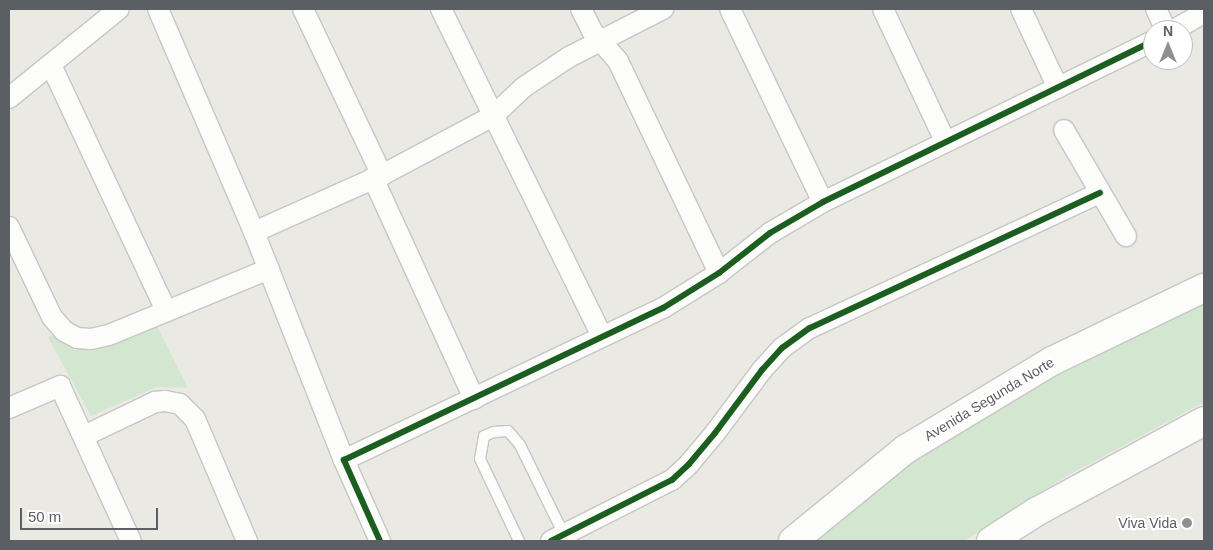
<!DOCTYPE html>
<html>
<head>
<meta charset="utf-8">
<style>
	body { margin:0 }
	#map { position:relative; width:1213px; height:550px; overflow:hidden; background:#eae9e4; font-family:Arial,sans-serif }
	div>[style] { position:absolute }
	.green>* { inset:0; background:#d3e6d0 }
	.roads { filter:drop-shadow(1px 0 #c6c6c5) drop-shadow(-1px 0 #c6c6c5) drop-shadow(0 1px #c6c6c5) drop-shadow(0 -1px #c6c6c5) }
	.service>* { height:10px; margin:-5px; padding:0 5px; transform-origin:5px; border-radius:5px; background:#fcfcfb }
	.minor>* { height:20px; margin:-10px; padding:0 10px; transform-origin:10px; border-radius:10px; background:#fcfcfb }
	.secondary>* { height:28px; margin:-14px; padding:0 14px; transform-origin:14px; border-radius:14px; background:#fcfcfb }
	.cycleway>* { height:6px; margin:-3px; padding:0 3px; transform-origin:3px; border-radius:3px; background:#1b5e20 }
	.dots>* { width:14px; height:14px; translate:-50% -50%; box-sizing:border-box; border:2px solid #fff; border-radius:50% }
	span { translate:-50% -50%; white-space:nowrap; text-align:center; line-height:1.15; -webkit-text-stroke:4px #fff; paint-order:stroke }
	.street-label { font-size:14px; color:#5b5e62 }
	.poi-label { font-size:14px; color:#5b5e62 }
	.right { translate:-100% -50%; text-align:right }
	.frame { position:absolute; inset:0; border:10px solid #5b5e62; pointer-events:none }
	.north { position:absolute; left:1143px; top:20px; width:50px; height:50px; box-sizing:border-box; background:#fff; border:1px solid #bdbfc0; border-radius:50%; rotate:0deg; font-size:14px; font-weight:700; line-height:20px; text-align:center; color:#5b5e62 }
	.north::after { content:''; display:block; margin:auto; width:18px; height:22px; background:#8d8f90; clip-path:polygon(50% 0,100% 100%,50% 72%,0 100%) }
	.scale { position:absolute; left:20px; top:508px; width:138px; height:22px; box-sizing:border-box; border:2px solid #5b5e62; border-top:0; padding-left:6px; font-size:15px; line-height:18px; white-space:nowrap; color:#5b5e62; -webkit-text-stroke:4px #fff; paint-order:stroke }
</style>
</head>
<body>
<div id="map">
	<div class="green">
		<div style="clip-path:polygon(1204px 301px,1204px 402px,1065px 477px,964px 541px,801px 541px,909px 452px,1057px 365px)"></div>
		<div style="clip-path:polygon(155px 322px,188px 388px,157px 387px,91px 416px,48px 337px,55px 335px,75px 350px)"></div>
	</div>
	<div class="roads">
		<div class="service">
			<div style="left:519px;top:541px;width:91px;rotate:-115.4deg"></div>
			<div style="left:480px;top:459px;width:23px;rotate:-80deg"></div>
			<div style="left:484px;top:436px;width:11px;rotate:-22deg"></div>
			<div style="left:494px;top:432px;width:14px;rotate:-4deg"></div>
			<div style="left:508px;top:431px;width:18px;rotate:49deg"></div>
			<div style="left:520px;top:445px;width:100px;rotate:63.9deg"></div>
		</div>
		<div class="minor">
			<div style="left:158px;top:9px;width:243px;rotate:66.7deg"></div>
			<div style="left:254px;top:232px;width:245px;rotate:68.5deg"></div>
			<div style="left:303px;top:9px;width:184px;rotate:64.6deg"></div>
			<div style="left:441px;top:9px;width:364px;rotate:63.8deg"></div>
			<div style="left:581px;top:9px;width:25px;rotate:63deg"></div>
			<div style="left:592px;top:31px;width:40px;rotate:49deg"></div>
			<div style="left:618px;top:61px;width:235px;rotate:64.5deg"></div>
			<div style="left:730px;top:9px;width:214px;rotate:64.3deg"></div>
			<div style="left:883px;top:9px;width:146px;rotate:64.8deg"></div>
			<div style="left:1021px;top:9px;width:87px;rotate:64.9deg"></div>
			<div style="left:1156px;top:9px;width:23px;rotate:65deg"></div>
			<div style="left:1174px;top:30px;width:34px;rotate:-30deg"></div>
			<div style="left:51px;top:65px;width:272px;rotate:64.9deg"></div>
			<div style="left:9px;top:98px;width:141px;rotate:-39deg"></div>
			<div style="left:1064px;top:130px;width:123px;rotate:59.7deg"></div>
			<div style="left:373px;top:178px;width:243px;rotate:65.4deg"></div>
			<div style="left:9px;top:227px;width:100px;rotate:64.5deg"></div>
			<div style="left:52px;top:317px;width:18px;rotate:49deg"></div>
			<div style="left:64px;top:331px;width:15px;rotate:28deg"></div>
			<div style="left:77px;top:338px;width:14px;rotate:4deg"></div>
			<div style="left:91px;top:339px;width:18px;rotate:-13deg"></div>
			<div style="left:109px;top:335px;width:173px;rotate:-22.4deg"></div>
			<div style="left:254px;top:232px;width:140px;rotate:-24deg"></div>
			<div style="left:382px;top:175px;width:126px;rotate:-28deg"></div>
			<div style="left:493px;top:116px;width:42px;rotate:-43.1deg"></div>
			<div style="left:524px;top:87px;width:54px;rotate:-33.7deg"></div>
			<div style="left:569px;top:57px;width:106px;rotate:-27.1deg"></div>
			<div style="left:9px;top:408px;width:56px;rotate:-23.3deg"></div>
			<div style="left:60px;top:386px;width:170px;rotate:65.4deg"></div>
			<div style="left:84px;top:436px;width:79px;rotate:-25.6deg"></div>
			<div style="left:155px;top:402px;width:10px;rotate:-6deg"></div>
			<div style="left:165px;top:401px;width:15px;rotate:11deg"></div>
			<div style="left:180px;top:404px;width:21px;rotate:45deg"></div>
			<div style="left:195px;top:419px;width:133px;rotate:66.9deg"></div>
			<div style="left:380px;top:541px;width:89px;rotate:-114deg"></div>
			<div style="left:344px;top:460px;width:353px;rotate:-25.5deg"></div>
			<div style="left:663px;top:308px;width:66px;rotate:-32deg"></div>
			<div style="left:719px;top:273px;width:65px;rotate:-38.1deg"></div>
			<div style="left:770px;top:233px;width:61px;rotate:-30.3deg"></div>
			<div style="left:823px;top:202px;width:367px;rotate:-26deg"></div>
			<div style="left:551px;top:541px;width:136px;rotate:-26.8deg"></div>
			<div style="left:672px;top:480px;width:23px;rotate:-43deg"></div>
			<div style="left:689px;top:464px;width:40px;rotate:-50deg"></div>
			<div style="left:715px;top:433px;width:79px;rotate:-53.3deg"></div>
			<div style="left:762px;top:370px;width:30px;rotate:-48deg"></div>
			<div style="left:782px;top:348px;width:34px;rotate:-36deg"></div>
			<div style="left:810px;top:328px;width:320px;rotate:-25deg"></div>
		</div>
		<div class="secondary">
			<div style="left:793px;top:541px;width:146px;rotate:-39.2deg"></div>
			<div style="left:906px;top:449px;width:170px;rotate:-31.1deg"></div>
			<div style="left:1052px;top:361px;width:169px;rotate:-25.7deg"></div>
			<div style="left:991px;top:541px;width:54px;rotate:-32.8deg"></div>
			<div style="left:1036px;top:512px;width:191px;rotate:-28.4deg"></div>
		</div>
	</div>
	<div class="cycleway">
		<div style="left:380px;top:541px;width:89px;rotate:-114deg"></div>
		<div style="left:344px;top:460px;width:353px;rotate:-25.5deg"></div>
		<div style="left:663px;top:308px;width:66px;rotate:-32deg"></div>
		<div style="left:719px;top:273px;width:65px;rotate:-38.1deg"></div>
		<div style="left:770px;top:233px;width:61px;rotate:-30.3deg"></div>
		<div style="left:823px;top:202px;width:367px;rotate:-26deg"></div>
		<div style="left:551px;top:541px;width:136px;rotate:-26.8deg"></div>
		<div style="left:672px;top:480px;width:23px;rotate:-43deg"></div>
		<div style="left:689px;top:464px;width:40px;rotate:-50deg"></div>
		<div style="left:715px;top:433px;width:79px;rotate:-53.3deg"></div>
		<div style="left:762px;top:370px;width:30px;rotate:-48deg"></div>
		<div style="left:782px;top:348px;width:34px;rotate:-36deg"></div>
		<div style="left:810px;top:328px;width:320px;rotate:-25deg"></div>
	</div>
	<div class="dots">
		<div style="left:1187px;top:523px;background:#8d8f90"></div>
	</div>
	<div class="street-label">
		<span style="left:989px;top:399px;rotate:-31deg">Avenida Segunda Norte</span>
	</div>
	<div class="poi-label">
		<span class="right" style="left:1177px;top:523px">Viva Vida</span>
	</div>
	<div class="frame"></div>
	<div class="north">N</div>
	<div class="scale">50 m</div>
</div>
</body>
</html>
